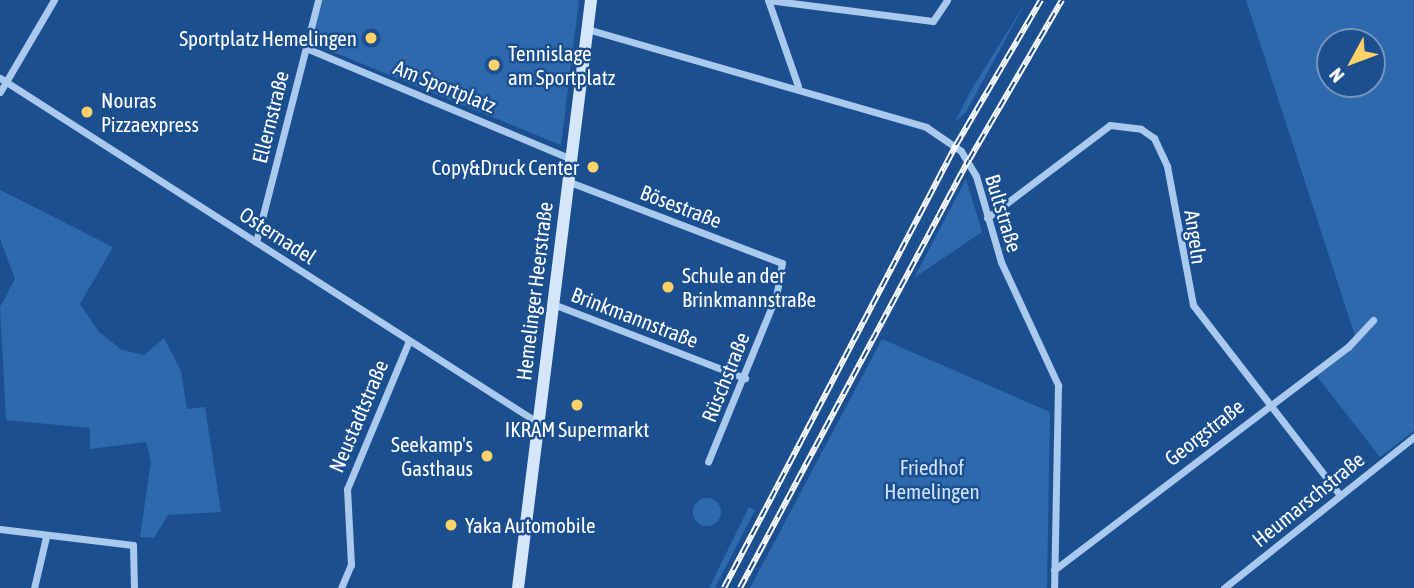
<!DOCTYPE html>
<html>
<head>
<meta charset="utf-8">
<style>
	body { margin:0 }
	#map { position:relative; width:1414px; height:588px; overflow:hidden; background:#1b4f8f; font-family:"Asap Condensed",sans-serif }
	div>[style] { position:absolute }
	.green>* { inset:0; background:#2e69ad }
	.round { border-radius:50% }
	.street>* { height:7px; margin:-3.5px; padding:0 3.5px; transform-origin:3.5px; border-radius:3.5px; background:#a9c9ee }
	.secondary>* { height:12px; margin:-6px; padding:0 6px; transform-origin:6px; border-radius:6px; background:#d6e6fa }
	.rail>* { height:6px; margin-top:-3px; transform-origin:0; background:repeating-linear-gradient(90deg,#1b4f8f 0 10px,#fff 0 20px); box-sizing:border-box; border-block:2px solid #fff }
	.dots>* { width:19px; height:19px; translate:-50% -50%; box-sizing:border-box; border:4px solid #1b4f8f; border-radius:50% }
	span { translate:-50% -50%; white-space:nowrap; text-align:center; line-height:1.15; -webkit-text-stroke:5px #1b4f8f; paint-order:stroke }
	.poi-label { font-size:21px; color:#fff }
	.right { translate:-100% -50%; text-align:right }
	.left { translate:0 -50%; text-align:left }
	.street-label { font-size:21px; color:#fff }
	.park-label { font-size:21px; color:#cfe3fa }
	.north { position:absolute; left:1316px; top:28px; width:70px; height:70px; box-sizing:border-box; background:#1b4f8f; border:2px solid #7695bc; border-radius:50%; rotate:229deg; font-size:19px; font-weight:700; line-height:28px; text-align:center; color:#fff }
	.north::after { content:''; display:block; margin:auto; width:24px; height:32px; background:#ffd166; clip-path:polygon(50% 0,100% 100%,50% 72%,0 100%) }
</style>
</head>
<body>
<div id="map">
	<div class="green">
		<div style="clip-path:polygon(322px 0,579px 0,561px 145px,311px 43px)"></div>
		<div style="clip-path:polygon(1027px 0,966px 112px,955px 122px,970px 92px)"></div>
		<div style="clip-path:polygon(evenodd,1246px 0,1414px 0,1414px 431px,1380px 457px,1316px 375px,1357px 342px,1246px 0,1330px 42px,1372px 42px,1372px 84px,1330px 84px,1330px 42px)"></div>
		<div style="clip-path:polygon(966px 179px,982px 232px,914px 278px)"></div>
		<div style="clip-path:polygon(0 190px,113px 247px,80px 304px,99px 332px,122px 350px,144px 355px,164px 338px,181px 371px,187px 409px,205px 407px,221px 512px,168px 515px,154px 538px,140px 537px,151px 461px,146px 442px,90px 449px,90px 428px,6px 420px,0 307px,15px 279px,0 239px)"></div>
		<div style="clip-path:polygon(882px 339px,1050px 412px,1047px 588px,750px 588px)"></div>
		<div class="round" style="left:693px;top:498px;width:28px;height:28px"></div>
		<div style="clip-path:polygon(749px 507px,755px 510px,715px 588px,709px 588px)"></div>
	</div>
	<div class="street">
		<div style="left:587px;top:29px;width:353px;rotate:16.1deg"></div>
		<div style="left:926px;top:127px;width:42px;rotate:34.4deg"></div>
		<div style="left:961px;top:151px;width:29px;rotate:59deg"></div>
		<div style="left:976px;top:176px;width:90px;rotate:73.8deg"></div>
		<div style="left:1001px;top:262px;width:136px;rotate:65.1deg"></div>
		<div style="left:1058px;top:385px;width:203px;rotate:91.1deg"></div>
		<div style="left:306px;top:48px;width:285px;rotate:22.7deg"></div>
		<div style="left:0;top:78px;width:638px;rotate:32.64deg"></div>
		<div style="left:798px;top:86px;width:91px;rotate:-109.2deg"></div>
		<div style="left:768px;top:0;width:166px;rotate:7.3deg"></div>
		<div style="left:933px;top:21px;width:25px;rotate:-56deg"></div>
		<div style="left:0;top:92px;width:107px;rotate:-59.6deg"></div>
		<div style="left:567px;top:181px;width:230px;rotate:20.9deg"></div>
		<div style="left:782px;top:263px;width:34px;rotate:100deg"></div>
		<div style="left:776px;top:296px;width:179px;rotate:112.3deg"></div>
		<div style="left:987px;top:218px;width:154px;rotate:-37.1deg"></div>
		<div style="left:1110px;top:125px;width:31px;rotate:7deg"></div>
		<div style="left:1141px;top:129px;width:16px;rotate:35deg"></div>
		<div style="left:1154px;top:138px;width:31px;rotate:65deg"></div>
		<div style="left:1167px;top:166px;width:141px;rotate:79.4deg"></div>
		<div style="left:1193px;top:305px;width:240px;rotate:52.3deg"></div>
		<div style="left:256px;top:242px;width:250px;rotate:-75.6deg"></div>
		<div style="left:553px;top:304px;width:206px;rotate:21.1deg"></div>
		<div style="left:0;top:529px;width:134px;rotate:6.9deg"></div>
		<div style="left:133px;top:545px;width:43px;rotate:88.7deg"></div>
		<div style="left:1054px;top:570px;width:369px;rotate:-37.2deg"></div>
		<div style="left:1348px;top:347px;width:37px;rotate:-47deg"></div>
		<div style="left:34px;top:588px;width:52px;rotate:-76.8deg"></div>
		<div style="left:341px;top:588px;width:25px;rotate:-67deg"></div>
		<div style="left:351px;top:565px;width:76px;rotate:-93deg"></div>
		<div style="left:347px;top:489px;width:160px;rotate:-67.3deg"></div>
		<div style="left:1224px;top:588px;width:243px;rotate:-38.5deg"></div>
	</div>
	<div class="secondary">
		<div style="left:518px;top:588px;width:593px;rotate:-82.92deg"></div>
	</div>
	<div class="rail">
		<div style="left:724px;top:588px;width:500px;rotate:-62.36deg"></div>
		<div style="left:956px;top:145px;width:168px;rotate:-59.6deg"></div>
		<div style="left:740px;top:588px;width:485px;rotate:-61.9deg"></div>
		<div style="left:969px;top:160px;width:185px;rotate:-59.8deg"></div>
	</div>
	<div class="dots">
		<div style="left:371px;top:38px;background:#ffd166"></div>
		<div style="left:494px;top:65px;background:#ffd166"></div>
		<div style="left:87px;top:112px;background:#ffd166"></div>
		<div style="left:593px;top:167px;background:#ffd166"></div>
		<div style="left:668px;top:287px;background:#ffd166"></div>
		<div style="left:577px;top:405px;background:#ffd166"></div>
		<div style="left:487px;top:456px;background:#ffd166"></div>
		<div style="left:451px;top:525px;background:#ffd166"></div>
	</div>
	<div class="poi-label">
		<span class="right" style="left:357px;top:38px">Sportplatz Hemelingen</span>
		<span class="left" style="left:508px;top:65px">Tennislage<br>am Sportplatz</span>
		<span class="left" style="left:101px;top:112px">Nouras<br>Pizzaexpress</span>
		<span class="right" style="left:579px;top:167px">Copy&amp;Druck Center</span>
		<span class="left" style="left:682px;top:287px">Schule an der<br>Brinkmannstraße</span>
		<span style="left:577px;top:429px">IKRAM Supermarkt</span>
		<span class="right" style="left:473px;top:456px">Seekamp's<br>Gasthaus</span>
		<span class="left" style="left:465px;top:525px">Yaka Automobile</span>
	</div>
	<div class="street-label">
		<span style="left:445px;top:86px;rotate:22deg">Am Sportplatz</span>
		<span style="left:270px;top:117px;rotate:-76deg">Ellernstraße</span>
		<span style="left:681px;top:206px;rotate:21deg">Bösestraße</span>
		<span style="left:1004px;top:213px;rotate:73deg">Bultstraße</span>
		<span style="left:278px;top:235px;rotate:33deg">Osternadel</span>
		<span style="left:1196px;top:237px;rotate:82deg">Angeln</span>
		<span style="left:534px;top:291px;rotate:-83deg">Hemelinger Heerstraße</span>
		<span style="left:635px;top:317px;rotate:21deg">Brinkmannstraße</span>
		<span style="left:725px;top:377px;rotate:-68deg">Rüschstraße</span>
		<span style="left:358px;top:416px;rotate:-67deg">Neustadtstraße</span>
		<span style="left:1204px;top:432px;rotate:-38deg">Georgstraße</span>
		<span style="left:1308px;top:499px;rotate:-39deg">Heumarschstraße</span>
	</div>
	<div class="park-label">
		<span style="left:932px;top:479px">Friedhof<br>Hemelingen</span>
	</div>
	<div class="north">N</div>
</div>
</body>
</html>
